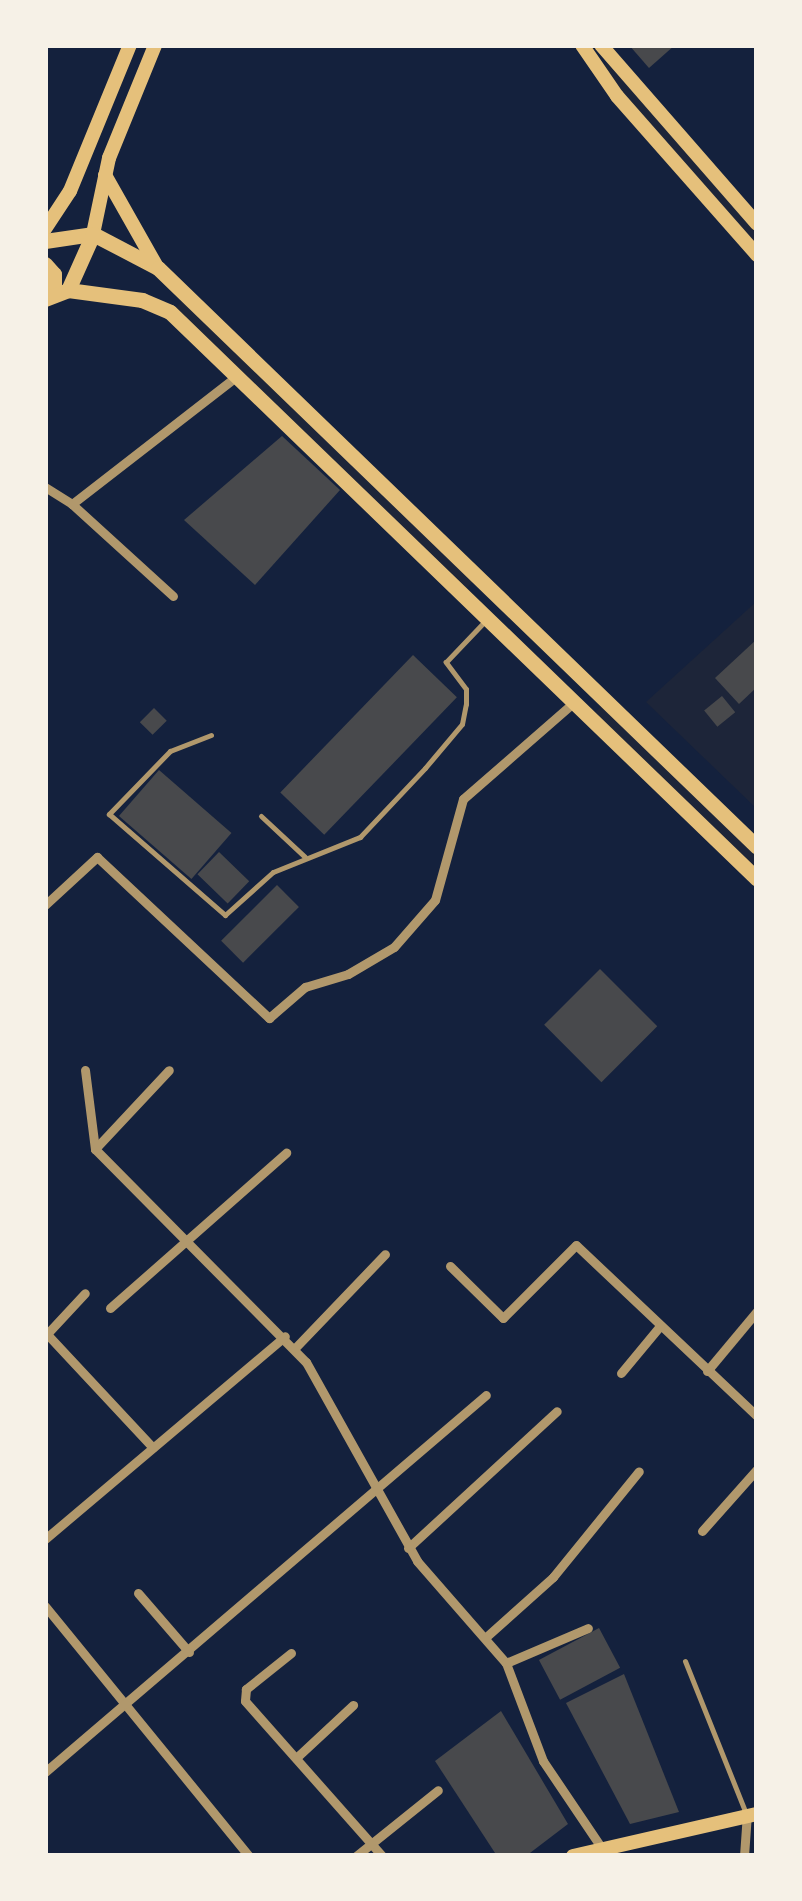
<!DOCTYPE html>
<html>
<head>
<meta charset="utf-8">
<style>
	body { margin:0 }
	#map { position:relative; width:802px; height:1901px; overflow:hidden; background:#14213d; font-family:"PT Sans Narrow",sans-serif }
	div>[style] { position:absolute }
	.green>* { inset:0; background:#1d2539 }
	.building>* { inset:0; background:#48494c; transform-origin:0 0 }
	.service>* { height:5px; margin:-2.5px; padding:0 2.5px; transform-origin:2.5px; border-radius:2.5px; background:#b1986c }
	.minor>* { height:9px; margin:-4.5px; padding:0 4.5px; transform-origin:4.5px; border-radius:4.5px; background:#b1986c }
	.secondary>* { height:14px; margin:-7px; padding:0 7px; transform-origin:7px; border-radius:7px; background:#e5c07b }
	.primary>* { height:15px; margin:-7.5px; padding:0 7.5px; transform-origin:7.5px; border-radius:7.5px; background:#e5c07b }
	span { translate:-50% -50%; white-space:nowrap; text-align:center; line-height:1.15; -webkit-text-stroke:8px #f6f1e7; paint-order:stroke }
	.frame { position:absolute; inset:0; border:48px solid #f6f1e7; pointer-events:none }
</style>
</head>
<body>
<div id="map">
	<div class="green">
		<div style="clip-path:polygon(606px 62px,757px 229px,757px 248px,603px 69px)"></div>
		<div style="clip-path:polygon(182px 301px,476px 578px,467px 588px,175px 309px)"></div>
		<div style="clip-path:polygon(757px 601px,757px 809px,646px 702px)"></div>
		<div style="clip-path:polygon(604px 704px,757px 853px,757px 870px,594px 713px)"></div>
	</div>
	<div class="building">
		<div style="clip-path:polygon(629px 45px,675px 45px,649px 68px)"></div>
		<div style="clip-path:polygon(282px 436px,340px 490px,255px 585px,184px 520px)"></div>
		<div style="clip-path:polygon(757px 639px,757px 687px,739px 704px,715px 678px)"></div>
		<div style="left:413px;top:655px;width:61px;height:191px;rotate:44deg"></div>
		<div style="left:722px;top:696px;width:21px;height:23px;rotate:51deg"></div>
		<div style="left:154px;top:708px;width:18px;height:20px;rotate:45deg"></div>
		<div style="left:159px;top:770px;width:96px;height:61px;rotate:41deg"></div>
		<div style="left:219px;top:852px;width:42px;height:31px;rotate:44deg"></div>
		<div style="left:277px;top:885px;width:31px;height:79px;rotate:45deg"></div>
		<div style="left:600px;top:969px;width:81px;height:79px;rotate:45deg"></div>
		<div style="left:599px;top:1628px;width:45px;height:68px;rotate:62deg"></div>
		<div style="clip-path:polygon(624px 1674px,679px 1812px,630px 1824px,566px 1703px)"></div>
		<div style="clip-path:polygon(501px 1711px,568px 1824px,526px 1856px,497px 1856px,435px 1761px)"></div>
	</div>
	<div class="service">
		<div style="left:211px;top:735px;width:44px;rotate:158.7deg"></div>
		<div style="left:170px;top:751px;width:88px;rotate:134.1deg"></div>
		<div style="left:109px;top:814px;width:154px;rotate:41deg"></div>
		<div style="left:225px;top:915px;width:64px;rotate:-41.9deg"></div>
		<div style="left:273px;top:872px;width:94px;rotate:-21.9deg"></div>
		<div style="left:360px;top:837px;width:95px;rotate:-46.7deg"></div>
		<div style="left:425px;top:768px;width:57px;rotate:-49.9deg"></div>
		<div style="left:462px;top:724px;width:20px;rotate:-79deg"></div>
		<div style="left:466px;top:704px;width:15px;rotate:-90deg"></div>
		<div style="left:466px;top:689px;width:34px;rotate:-127deg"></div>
		<div style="left:446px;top:662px;width:58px;rotate:-46.4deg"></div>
		<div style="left:261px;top:816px;width:60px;rotate:43deg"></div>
		<div style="left:685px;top:1661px;width:167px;rotate:68.2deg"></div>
	</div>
	<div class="minor">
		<div style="left:45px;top:487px;width:32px;rotate:32deg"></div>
		<div style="left:173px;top:596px;width:137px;rotate:-137.7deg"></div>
		<div style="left:72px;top:504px;width:209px;rotate:-37.8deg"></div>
		<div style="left:45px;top:905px;width:71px;rotate:-42.7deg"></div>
		<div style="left:97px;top:857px;width:236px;rotate:43.1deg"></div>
		<div style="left:269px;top:1018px;width:48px;rotate:-40.7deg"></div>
		<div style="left:305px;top:987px;width:45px;rotate:-16.8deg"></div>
		<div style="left:348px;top:974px;width:53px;rotate:-30.4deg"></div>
		<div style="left:394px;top:947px;width:62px;rotate:-48.9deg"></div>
		<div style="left:435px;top:900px;width:105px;rotate:-74.5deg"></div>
		<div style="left:463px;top:799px;width:147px;rotate:-41.1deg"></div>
		<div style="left:85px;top:1070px;width:80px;rotate:82.8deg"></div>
		<div style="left:95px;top:1149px;width:300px;rotate:45.3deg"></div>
		<div style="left:306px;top:1362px;width:228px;rotate:60.8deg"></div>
		<div style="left:417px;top:1561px;width:135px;rotate:48.9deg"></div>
		<div style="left:506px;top:1663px;width:105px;rotate:69.3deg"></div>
		<div style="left:543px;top:1761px;width:107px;rotate:56deg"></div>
		<div style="left:95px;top:1149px;width:108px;rotate:-46.9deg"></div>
		<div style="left:450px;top:1266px;width:74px;rotate:44.5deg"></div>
		<div style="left:503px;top:1318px;width:103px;rotate:-45deg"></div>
		<div style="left:576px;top:1245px;width:249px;rotate:43.4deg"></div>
		<div style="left:110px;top:1308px;width:235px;rotate:-41.4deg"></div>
		<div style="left:45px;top:1332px;width:158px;rotate:47deg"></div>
		<div style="left:46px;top:1335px;width:57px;rotate:-47.1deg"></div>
		<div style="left:295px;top:1348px;width:130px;rotate:-46.2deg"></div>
		<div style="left:707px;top:1371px;width:78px;rotate:-50.2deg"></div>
		<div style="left:621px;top:1373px;width:60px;rotate:-50.4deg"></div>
		<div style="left:702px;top:1531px;width:83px;rotate:-48.4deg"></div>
		<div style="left:45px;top:1539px;width:314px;rotate:-40.2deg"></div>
		<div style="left:408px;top:1548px;width:202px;rotate:-42.6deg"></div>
		<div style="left:138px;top:1593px;width:78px;rotate:49.2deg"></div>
		<div style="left:45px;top:1606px;width:323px;rotate:50.8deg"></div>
		<div style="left:486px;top:1637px;width:90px;rotate:-41.8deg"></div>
		<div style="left:553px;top:1577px;width:136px;rotate:-50.9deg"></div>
		<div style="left:291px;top:1653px;width:58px;rotate:141.3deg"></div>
		<div style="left:246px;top:1689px;width:12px;rotate:95deg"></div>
		<div style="left:245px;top:1701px;width:207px;rotate:48.5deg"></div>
		<div style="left:506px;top:1663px;width:89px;rotate:-23.1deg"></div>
		<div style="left:296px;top:1758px;width:78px;rotate:-42.9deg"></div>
		<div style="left:45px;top:1772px;width:580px;rotate:-40.53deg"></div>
		<div style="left:356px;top:1856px;width:105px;rotate:-38.8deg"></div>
		<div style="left:744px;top:1856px;width:39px;rotate:-86deg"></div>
	</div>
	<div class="secondary">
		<div style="left:582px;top:45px;width:62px;rotate:55.5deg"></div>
		<div style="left:617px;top:96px;width:212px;rotate:48.6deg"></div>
		<div style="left:601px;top:45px;width:237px;rotate:48.9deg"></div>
		<div style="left:105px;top:175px;width:106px;rotate:60.5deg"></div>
		<div style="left:45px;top:229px;width:45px;rotate:-56.7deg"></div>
		<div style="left:70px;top:191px;width:158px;rotate:-67.7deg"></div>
		<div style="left:93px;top:234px;width:78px;rotate:-78.1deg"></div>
		<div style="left:109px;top:158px;width:122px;rotate:-67.8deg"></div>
		<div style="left:573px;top:1856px;width:189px;rotate:-12.9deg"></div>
	</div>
	<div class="primary">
		<div style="left:45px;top:241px;width:49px;rotate:-8.3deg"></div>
		<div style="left:93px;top:234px;width:73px;rotate:27.6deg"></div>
		<div style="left:158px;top:268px;width:833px;rotate:44.03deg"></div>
		<div style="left:45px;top:264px;width:13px;rotate:48deg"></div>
		<div style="left:54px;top:274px;width:20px;rotate:90deg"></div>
		<div style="left:68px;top:290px;width:75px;rotate:7.7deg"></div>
		<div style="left:142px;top:300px;width:30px;rotate:23deg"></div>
		<div style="left:170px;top:312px;width:816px;rotate:44.01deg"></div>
		<div style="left:45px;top:299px;width:25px;rotate:-21deg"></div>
		<div style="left:68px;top:290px;width:61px;rotate:-65.9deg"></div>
	</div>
	<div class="frame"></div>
</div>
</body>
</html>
